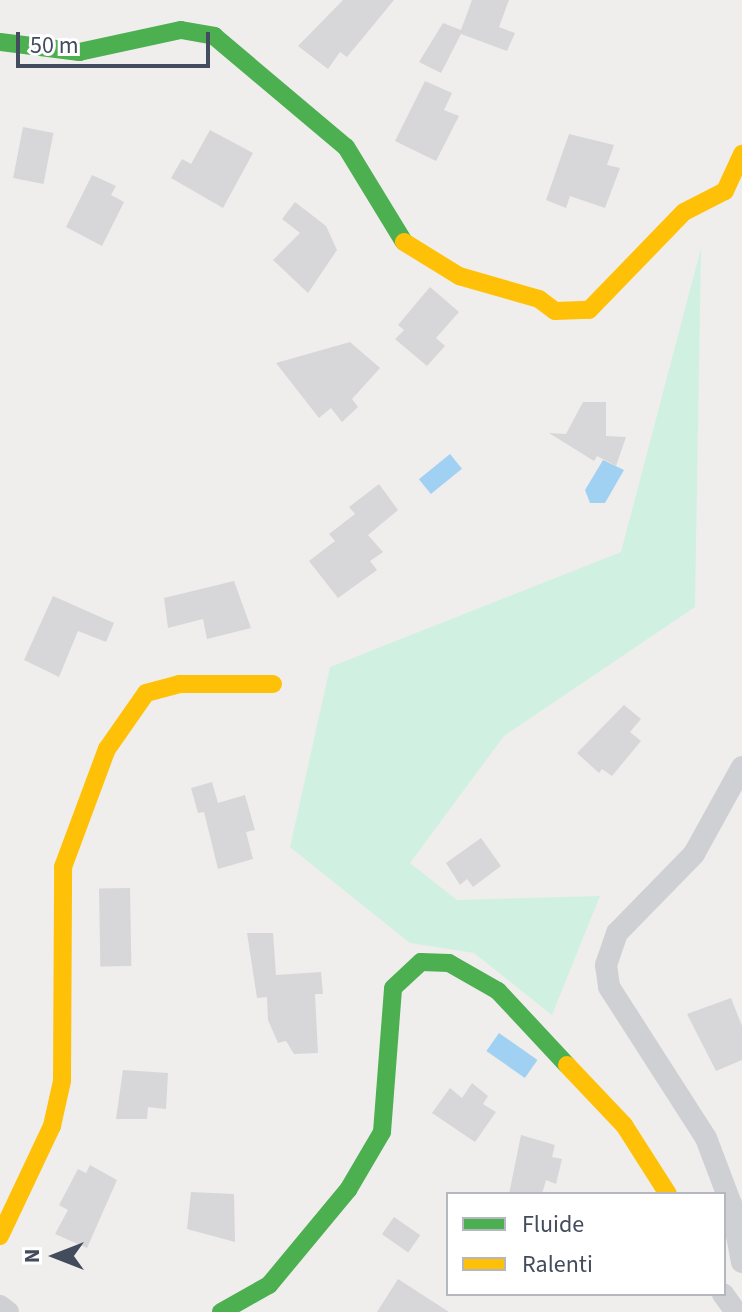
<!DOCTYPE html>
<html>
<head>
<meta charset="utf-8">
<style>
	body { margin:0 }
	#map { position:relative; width:742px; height:1312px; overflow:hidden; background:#efeeed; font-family:"Source Sans 3",sans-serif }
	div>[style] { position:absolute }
	.green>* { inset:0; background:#d0f1e2 }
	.water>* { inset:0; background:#a1d1f2; transform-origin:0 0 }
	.building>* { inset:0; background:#d7d7d9; transform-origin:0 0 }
	.street>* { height:22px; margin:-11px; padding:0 11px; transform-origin:11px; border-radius:11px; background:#ced0d4 }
	.fast>* { height:18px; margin:-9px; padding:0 9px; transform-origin:9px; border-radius:9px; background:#4caf50 }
	.slow>* { height:18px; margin:-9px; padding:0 9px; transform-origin:9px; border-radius:9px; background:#ffc107 }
	span { translate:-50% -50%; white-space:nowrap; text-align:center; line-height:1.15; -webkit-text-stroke:6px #fff; paint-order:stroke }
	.legend { position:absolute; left:446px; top:1192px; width:280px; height:104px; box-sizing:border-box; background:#fff; border:2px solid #b4b7be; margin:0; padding:10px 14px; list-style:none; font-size:24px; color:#434c5c }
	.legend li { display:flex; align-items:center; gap:16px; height:40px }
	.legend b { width:40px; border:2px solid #b4b7be }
	.north { position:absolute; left:16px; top:1216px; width:80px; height:80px; -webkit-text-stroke:6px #fff; paint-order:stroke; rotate:270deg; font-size:22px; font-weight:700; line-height:32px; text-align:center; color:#434c5c }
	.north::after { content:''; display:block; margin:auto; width:28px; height:36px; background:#434c5c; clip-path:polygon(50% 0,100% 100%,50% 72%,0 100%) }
	.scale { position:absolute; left:16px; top:32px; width:194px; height:36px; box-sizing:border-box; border:4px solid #434c5c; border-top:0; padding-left:10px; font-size:24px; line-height:28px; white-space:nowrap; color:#434c5c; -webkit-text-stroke:6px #fff; paint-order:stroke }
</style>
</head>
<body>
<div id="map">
	<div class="green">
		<div style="clip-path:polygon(701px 248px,695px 607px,504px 736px,410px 863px,457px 900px,600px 896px,552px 1015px,474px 953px,410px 943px,290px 847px,330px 667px,621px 552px)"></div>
	</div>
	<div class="water">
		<div style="left:450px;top:454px;width:19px;height:40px;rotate:51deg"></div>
		<div style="clip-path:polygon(603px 460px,624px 470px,605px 503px,590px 503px,585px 490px)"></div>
		<div style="left:499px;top:1033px;width:47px;height:22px;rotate:35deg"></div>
	</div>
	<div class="building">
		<div style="clip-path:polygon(343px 0,394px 0,347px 57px,340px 52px,328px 69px,298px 46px)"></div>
		<div style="clip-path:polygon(472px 0,509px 0,499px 27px,515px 33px,507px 51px,461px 34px,441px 73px,419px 62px,443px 23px,461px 30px)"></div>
		<div style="clip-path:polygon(425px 81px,452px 93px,444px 110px,459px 116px,436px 161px,395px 141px)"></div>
		<div style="left:23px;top:127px;width:31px;height:52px;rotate:11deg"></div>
		<div style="clip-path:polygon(210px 130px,253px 153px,223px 208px,171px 178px,182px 159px,191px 164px)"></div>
		<div style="clip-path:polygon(569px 134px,614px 145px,607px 165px,620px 168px,605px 208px,570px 196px,566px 208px,546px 200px)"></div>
		<div style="clip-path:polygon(92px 175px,116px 186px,111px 195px,124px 202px,102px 246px,66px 227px)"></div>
		<div style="clip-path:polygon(295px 202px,326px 226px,337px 250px,308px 293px,273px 260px,300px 233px,282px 219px)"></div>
		<div style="clip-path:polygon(430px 287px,459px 312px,436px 338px,445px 346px,427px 366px,395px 339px,404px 330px,398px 325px)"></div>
		<div style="clip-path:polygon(350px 342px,380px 368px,352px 399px,358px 407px,342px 422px,331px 408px,319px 418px,276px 363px)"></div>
		<div style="clip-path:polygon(583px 402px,606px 402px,606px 436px,626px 437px,616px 466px,597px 456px,594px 461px,549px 433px,566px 434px)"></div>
		<div style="clip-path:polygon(379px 484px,398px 510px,368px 535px,383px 552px,370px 561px,377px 570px,338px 598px,309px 561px,335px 541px,329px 534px,355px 514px,349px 507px)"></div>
		<div style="clip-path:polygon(234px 581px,251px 628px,207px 639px,203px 619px,168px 628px,164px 598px)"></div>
		<div style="clip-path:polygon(53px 596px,114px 623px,106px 642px,78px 631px,59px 677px,24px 660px)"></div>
		<div style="clip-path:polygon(624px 705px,641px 719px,630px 732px,641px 741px,612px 776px,602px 769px,599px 773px,577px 753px)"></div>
		<div style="clip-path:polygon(212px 782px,218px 803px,245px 795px,255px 830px,246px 832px,253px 859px,218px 869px,204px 812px,198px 813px,191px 788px)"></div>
		<div style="clip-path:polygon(481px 838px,501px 866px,473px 887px,467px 879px,460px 885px,446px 863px)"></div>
		<div style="left:130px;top:888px;width:78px;height:31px;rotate:89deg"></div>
		<div style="clip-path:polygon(247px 933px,273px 933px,276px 975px,321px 972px,323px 994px,315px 994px,318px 1053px,294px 1054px,286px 1041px,278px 1043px,268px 1020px,267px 997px,257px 998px)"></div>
		<div style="clip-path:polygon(731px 998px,742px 1026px,742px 1060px,716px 1071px,687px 1014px)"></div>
		<div style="clip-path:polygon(123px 1070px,168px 1073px,166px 1109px,148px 1107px,147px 1119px,116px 1119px)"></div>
		<div style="clip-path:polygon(472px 1083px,488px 1096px,483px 1104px,496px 1112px,475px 1142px,432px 1113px,450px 1088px,462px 1098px)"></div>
		<div style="clip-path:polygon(521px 1135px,555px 1145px,552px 1157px,562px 1159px,556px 1184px,546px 1180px,542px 1194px,509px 1194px)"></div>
		<div style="clip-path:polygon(90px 1165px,117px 1180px,87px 1248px,55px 1234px,68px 1210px,59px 1205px,68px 1188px,78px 1169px,86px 1173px)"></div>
		<div style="clip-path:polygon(191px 1192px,234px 1194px,235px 1242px,187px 1229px)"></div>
		<div style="left:394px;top:1217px;width:32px;height:21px;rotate:35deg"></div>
		<div style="clip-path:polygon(398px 1279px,449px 1312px,377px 1312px)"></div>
	</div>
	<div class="street">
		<div style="left:742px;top:767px;width:99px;rotate:118.9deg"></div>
		<div style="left:694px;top:854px;width:110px;rotate:134.3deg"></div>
		<div style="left:617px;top:933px;width:34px;rotate:109deg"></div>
		<div style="left:606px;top:965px;width:22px;rotate:82deg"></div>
		<div style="left:609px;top:987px;width:179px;rotate:57.3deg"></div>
		<div style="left:706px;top:1138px;width:71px;rotate:69.3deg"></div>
		<div style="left:731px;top:1204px;width:59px;rotate:79.3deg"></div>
		<div style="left:723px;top:1294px;width:22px;rotate:54deg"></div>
		<div style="left:0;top:1306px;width:10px;rotate:37deg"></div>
	</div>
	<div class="fast">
		<div style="left:0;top:42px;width:80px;rotate:7.2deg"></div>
		<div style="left:79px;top:52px;width:104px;rotate:-12.2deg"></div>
		<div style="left:181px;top:30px;width:34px;rotate:10deg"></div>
		<div style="left:214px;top:36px;width:172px;rotate:40.1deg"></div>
		<div style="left:346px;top:147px;width:111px;rotate:58.6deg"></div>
		<div style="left:221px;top:1312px;width:55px;rotate:-29.4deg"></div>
		<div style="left:269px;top:1285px;width:124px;rotate:-50.3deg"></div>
		<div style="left:348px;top:1190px;width:67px;rotate:-59.6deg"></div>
		<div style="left:382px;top:1132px;width:144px;rotate:-85.6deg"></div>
		<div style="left:393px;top:988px;width:38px;rotate:-43deg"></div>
		<div style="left:421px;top:962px;width:28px;rotate:2deg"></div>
		<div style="left:449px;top:963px;width:56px;rotate:29.7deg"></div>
		<div style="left:498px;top:991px;width:101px;rotate:47deg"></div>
	</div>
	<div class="slow">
		<div style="left:404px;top:242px;width:65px;rotate:31.7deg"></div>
		<div style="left:459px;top:276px;width:83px;rotate:16deg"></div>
		<div style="left:539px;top:299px;width:20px;rotate:37deg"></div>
		<div style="left:555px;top:311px;width:34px;rotate:-2deg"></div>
		<div style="left:589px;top:310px;width:136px;rotate:-45.9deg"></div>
		<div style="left:684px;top:212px;width:46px;rotate:-27.1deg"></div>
		<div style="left:725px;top:191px;width:41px;rotate:-65.3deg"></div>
		<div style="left:567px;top:1065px;width:83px;rotate:46.5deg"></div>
		<div style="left:624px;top:1125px;width:82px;rotate:57.5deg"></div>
		<div style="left:0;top:1236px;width:122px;rotate:-64.7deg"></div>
		<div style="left:52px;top:1126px;width:46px;rotate:-77.5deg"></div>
		<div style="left:62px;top:1081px;width:214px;rotate:-89.7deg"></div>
		<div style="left:63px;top:867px;width:126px;rotate:-69.6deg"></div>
		<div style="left:107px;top:749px;width:68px;rotate:-55.1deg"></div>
		<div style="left:146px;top:693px;width:34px;rotate:-15deg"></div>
		<div style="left:179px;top:684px;width:94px"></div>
	</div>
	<ul class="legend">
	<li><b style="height:10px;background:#4caf50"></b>Fluide</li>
	<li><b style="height:10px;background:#ffc107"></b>Ralenti</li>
	</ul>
	<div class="north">N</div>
	<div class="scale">50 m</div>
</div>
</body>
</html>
